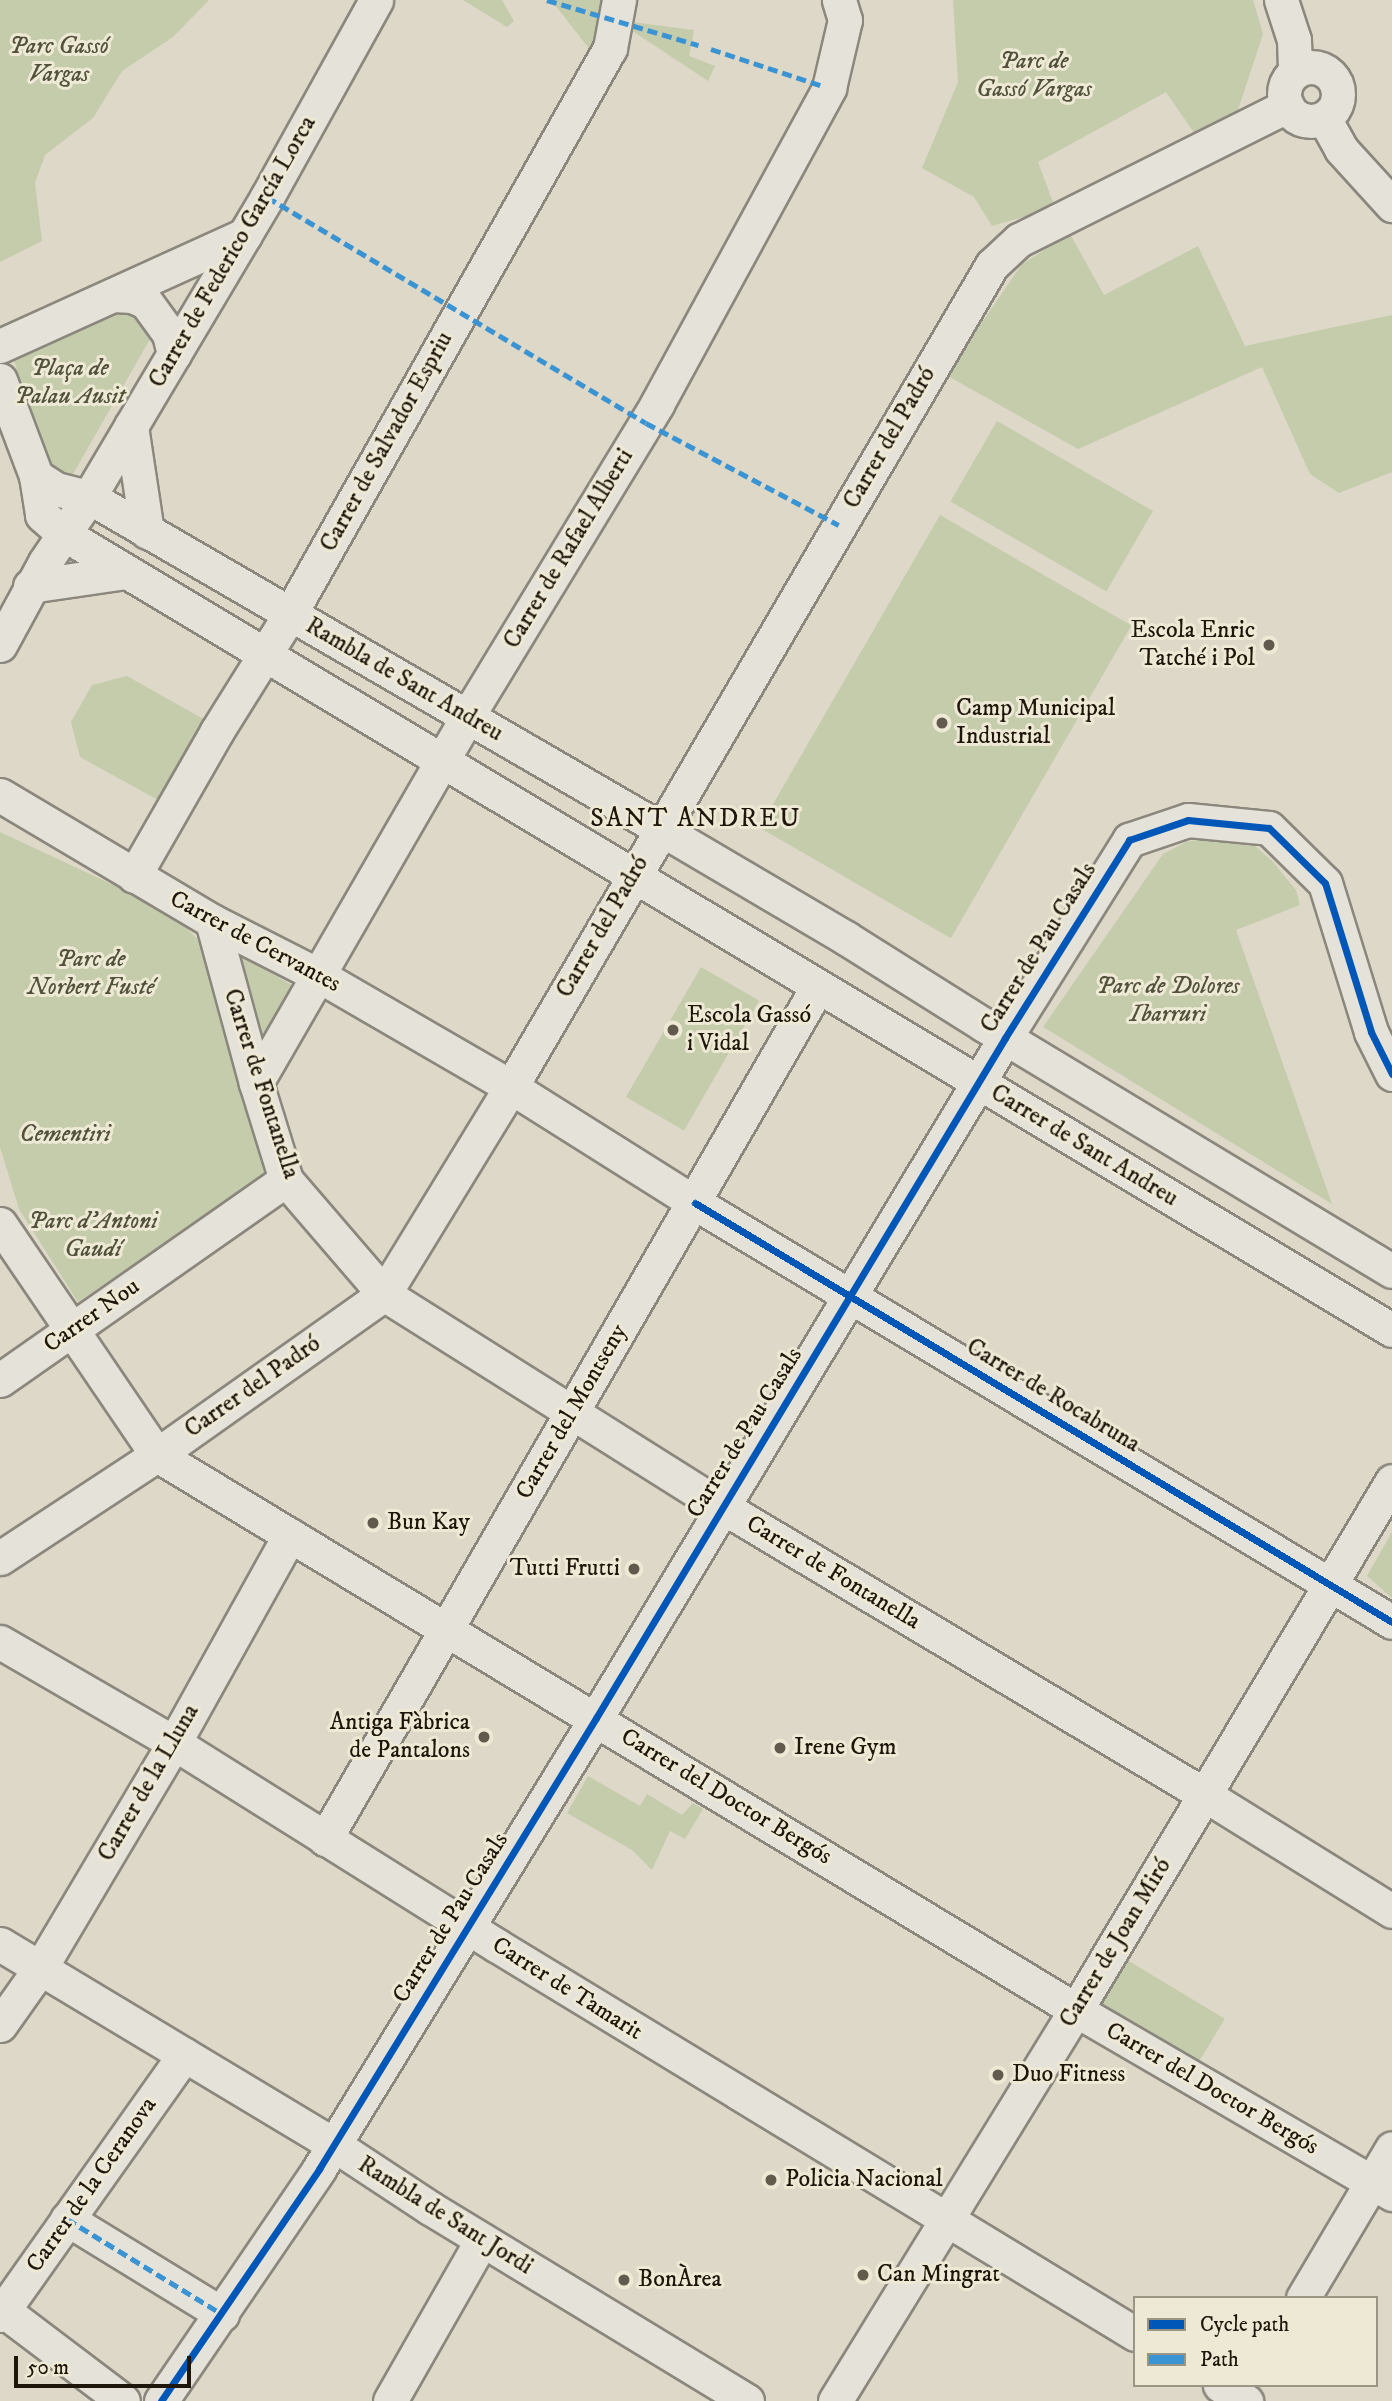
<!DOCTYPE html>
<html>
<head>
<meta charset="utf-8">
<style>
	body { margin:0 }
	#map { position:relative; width:1392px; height:2401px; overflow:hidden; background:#ddd8c7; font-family:"IM FELL DW Pica",serif }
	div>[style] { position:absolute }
	.green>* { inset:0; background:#c5ccac; transform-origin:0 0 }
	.roads { filter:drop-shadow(2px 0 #8b877d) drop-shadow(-2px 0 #8b877d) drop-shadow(0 2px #8b877d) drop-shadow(0 -2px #8b877d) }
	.minor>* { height:33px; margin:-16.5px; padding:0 16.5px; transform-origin:16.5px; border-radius:16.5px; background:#e5e2da }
	.minor>.ring { margin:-16.5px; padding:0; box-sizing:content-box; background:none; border:33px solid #e5e2da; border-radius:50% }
	.quiet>* { height:5px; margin-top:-2.5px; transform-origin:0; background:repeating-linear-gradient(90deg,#3a93d2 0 10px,transparent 0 15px) }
	.cycleway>* { height:7px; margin:-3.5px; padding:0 3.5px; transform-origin:3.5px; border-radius:3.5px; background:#0057b8 }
	.dots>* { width:19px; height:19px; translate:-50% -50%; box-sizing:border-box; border:4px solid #eee9d5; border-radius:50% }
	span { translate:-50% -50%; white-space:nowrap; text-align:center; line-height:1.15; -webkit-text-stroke:6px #eee9d5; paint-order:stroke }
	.park-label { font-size:24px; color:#52523b; font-style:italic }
	.street-label { font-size:24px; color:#1f160b }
	.poi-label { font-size:24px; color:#1f160b }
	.right { translate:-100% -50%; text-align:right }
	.left { translate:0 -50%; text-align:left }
	.neighbourhood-label { font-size:26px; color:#1f160b; letter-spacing:2px }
	.legend { position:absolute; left:1133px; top:2296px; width:245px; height:91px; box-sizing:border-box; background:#eee9d5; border:2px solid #9b9584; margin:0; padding:9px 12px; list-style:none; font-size:21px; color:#1f160b }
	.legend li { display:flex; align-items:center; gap:14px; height:35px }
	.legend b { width:35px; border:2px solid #9b9584 }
	.scale { position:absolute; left:14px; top:2356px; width:177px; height:32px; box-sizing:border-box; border:4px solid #1f160b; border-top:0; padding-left:9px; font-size:21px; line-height:24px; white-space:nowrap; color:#1f160b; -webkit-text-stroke:5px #eee9d5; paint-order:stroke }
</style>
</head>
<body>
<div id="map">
	<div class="green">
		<div style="clip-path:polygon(0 0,209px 0,173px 37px,122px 71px,93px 118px,45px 155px,35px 183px,42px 241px,0 262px)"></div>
		<div style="clip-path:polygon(463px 0,502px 0,514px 21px,507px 27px)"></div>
		<div style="clip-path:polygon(555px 0,619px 0,616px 20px,694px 30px,689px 56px,715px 66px,708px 81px,616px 20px,601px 64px,552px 1px)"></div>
		<div style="clip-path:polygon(953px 0,1253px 0,1263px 34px,1235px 119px,1197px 137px,1166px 92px,1038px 162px,1055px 208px,992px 226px,974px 197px,922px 168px,958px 82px)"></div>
		<div style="clip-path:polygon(1070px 234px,1104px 295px,1198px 246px,1245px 346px,1392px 315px,1392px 472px,1339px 493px,1310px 474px,1262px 367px,1078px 449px,946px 375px,1022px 264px)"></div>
		<div style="clip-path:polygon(121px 308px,149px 319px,150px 339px,69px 481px,45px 474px,13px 356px)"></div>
		<div style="left:997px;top:421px;width:180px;height:93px;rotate:30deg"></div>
		<div style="left:940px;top:515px;width:221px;height:361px;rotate:30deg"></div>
		<div style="clip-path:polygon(127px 676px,207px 721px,158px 800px,80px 757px,71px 722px,92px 685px)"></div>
		<div style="clip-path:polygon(0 832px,171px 912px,203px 945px,273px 1170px,78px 1302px,19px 1209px,0 1147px)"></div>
		<div style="clip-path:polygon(1220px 836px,1254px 845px,1273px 862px,1296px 890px,1300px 905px,1236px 930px,1332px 1204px,1043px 1027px,1163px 854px,1186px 842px)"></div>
		<div style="clip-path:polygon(238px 953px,293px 986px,260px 1043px)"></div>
		<div style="left:701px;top:967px;width:67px;height:150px;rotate:30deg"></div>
		<div style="clip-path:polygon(1392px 1532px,1392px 1598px,1367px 1576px)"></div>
		<div style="clip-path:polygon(588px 1776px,640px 1806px,647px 1794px,682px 1815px,693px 1803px,703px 1809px,685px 1839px,670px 1831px,652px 1870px,632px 1850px,567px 1813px)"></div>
		<div style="left:1127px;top:1960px;width:114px;height:52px;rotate:31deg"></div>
	</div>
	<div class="roads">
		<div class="minor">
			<div style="left:1281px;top:0;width:42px;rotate:72deg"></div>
			<div style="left:1294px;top:40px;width:31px;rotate:88deg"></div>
			<div class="ring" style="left:1284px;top:67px;width:21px;height:21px"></div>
			<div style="left:1324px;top:118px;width:35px;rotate:61deg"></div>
			<div style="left:1341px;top:149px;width:76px;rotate:47.7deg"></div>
			<div style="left:113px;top:295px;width:19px;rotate:3deg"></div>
			<div style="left:132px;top:296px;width:15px;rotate:23deg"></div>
			<div style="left:146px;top:302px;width:39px;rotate:54deg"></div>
			<div style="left:169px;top:334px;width:21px;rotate:76deg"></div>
			<div style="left:0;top:346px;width:269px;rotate:-24.4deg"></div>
			<div style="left:0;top:380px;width:103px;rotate:69.4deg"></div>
			<div style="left:36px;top:476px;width:39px;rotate:81deg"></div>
			<div style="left:42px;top:515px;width:29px;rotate:41deg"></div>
			<div style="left:64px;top:534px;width:1548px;rotate:30.94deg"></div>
			<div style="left:131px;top:426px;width:107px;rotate:81.4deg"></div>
			<div style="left:36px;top:476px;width:24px;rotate:33deg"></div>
			<div style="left:56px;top:489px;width:34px;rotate:14deg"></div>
			<div style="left:89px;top:497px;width:661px;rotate:30.13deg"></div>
			<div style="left:661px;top:829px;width:215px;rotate:30.5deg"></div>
			<div style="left:846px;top:938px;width:163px;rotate:32.2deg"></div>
			<div style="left:984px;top:1025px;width:476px;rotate:31.1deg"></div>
			<div style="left:30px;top:586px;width:97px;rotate:-8.3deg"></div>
			<div style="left:0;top:645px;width:94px;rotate:-61.5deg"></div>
			<div style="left:45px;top:562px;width:78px;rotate:-55.9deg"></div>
			<div style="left:89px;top:497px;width:349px;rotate:-59.3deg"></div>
			<div style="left:267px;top:197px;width:225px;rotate:-61deg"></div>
			<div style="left:0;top:795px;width:247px;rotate:30.7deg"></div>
			<div style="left:212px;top:921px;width:119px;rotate:27deg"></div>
			<div style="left:318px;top:975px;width:223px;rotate:30.1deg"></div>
			<div style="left:511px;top:1087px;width:218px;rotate:32.2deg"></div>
			<div style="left:695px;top:1203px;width:813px;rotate:31.01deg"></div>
			<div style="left:134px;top:876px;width:167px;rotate:-60.2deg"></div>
			<div style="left:217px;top:731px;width:138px;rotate:-58deg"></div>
			<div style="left:290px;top:614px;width:650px;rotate:-60.52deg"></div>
			<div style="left:610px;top:48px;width:49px;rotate:-79.4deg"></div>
			<div style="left:212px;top:921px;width:168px;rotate:74.8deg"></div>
			<div style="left:256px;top:1083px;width:102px;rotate:72.8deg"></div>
			<div style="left:286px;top:1180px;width:150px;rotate:49.3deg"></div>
			<div style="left:384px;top:1294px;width:398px;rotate:32.2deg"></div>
			<div style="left:721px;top:1506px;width:564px;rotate:30.84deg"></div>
			<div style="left:1205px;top:1795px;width:220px;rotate:31.8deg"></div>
			<div style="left:256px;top:1083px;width:422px;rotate:-60deg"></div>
			<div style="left:467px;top:717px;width:366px;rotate:-58.7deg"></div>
			<div style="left:657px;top:404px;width:360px;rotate:-61.4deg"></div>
			<div style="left:829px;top:88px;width:70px;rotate:-76.8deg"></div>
			<div style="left:845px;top:20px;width:21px;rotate:-107deg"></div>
			<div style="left:0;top:1224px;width:279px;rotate:55.8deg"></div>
			<div style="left:157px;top:1455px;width:1074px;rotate:31.13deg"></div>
			<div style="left:1076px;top:2010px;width:366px;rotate:30.2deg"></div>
			<div style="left:0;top:1380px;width:349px;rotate:-35deg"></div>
			<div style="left:0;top:1558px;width:188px;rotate:-33.3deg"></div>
			<div style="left:157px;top:1455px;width:278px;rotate:-35.3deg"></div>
			<div style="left:384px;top:1294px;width:243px;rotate:-58.5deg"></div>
			<div style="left:511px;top:1087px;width:952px;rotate:-59.67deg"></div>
			<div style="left:992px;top:265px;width:37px;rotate:-43deg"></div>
			<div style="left:1019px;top:240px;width:300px;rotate:-26.6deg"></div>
			<div style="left:0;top:1642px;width:201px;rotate:30.1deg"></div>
			<div style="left:174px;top:1743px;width:380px;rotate:32.1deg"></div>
			<div style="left:496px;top:1945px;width:748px;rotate:31.33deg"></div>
			<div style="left:325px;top:1839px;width:985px;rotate:-59.97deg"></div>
			<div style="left:0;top:1944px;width:388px;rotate:31deg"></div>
			<div style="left:333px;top:2144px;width:116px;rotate:33.4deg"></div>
			<div style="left:430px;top:2208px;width:371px;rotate:31.3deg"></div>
			<div style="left:0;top:2025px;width:71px;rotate:-54.7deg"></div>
			<div style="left:41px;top:1967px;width:261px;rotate:-59.3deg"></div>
			<div style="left:174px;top:1743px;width:238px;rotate:-60.9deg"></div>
			<div style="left:67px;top:2219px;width:182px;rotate:31.5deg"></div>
			<div style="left:1303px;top:2298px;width:174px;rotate:-59.3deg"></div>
			<div style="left:0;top:2308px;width:154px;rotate:37.1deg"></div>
			<div style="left:0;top:2315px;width:319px;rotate:-54.7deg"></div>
			<div style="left:1220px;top:2385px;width:31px;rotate:32deg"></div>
			<div style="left:161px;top:2401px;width:281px;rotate:-55.7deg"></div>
			<div style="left:319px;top:2169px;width:529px;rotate:-58.44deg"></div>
			<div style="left:596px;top:1718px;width:794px;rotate:-58.97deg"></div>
			<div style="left:1005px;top:1038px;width:234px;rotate:-57.9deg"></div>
			<div style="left:1129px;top:840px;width:62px;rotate:-18.7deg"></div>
			<div style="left:1188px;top:820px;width:81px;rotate:5.6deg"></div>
			<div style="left:1269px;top:828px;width:78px;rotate:44.5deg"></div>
			<div style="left:1325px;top:883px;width:156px;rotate:72.8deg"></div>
			<div style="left:1371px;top:1032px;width:47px;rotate:63.4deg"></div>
			<div style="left:390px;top:2401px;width:185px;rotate:-60.3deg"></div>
			<div style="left:835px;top:2401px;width:459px;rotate:-58.4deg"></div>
			<div style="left:1076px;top:2010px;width:616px;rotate:-59.15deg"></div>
		</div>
	</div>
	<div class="quiet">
		<div style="left:547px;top:0;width:158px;rotate:16.6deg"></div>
		<div style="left:711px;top:49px;width:115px;rotate:18.3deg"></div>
		<div style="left:267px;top:197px;width:441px;rotate:30.8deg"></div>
		<div style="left:646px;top:423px;width:218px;rotate:27.9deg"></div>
		<div style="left:67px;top:2219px;width:182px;rotate:31.5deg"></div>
	</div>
	<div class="cycleway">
		<div style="left:695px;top:1203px;width:813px;rotate:31.01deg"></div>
		<div style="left:161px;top:2401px;width:281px;rotate:-55.7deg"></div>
		<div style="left:319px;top:2169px;width:529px;rotate:-58.44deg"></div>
		<div style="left:596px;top:1718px;width:794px;rotate:-58.97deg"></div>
		<div style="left:1005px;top:1038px;width:234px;rotate:-57.9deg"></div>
		<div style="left:1129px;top:840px;width:62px;rotate:-18.7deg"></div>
		<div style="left:1188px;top:820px;width:81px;rotate:5.6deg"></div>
		<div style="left:1269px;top:828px;width:78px;rotate:44.5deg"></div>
		<div style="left:1325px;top:883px;width:156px;rotate:72.8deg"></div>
		<div style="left:1371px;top:1032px;width:47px;rotate:63.4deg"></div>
	</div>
	<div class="dots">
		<div style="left:1269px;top:645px;background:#625a4d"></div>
		<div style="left:942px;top:723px;background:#625a4d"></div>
		<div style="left:673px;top:1030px;background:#625a4d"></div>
		<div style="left:373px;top:1523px;background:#625a4d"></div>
		<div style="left:634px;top:1569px;background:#625a4d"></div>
		<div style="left:484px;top:1737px;background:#625a4d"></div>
		<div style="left:780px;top:1748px;background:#625a4d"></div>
		<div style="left:998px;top:2075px;background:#625a4d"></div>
		<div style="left:771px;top:2180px;background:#625a4d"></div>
		<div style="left:863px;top:2275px;background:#625a4d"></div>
		<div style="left:624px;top:2280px;background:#625a4d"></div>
	</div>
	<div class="park-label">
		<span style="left:59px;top:61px">Parc Gassó<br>Vargas</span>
		<span style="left:1034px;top:76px">Parc de<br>Gassó Vargas</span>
		<span style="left:70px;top:383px">Plaça de<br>Palau Ausit</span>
		<span style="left:91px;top:974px">Parc de<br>Norbert Fusté</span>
		<span style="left:1168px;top:1001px">Parc de Dolores<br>Ibarruri</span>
		<span style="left:65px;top:1135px">Cementiri</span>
		<span style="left:93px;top:1236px">Parc d'Antoni<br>Gaudí</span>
	</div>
	<div class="street-label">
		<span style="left:233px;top:252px;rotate:-60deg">Carrer de Federico García Lorca</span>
		<span style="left:890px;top:438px;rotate:-60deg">Carrer del Padró</span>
		<span style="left:387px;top:442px;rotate:-61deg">Carrer de Salvador Espriu</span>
		<span style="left:569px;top:549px;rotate:-59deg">Carrer de Rafael Alberti</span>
		<span style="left:404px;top:680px;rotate:30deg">Rambla de Sant Andreu</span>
		<span style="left:603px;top:927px;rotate:-60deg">Carrer del Padró</span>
		<span style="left:255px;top:942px;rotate:28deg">Carrer de Cervantes</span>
		<span style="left:1039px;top:948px;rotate:-58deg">Carrer de Pau Casals</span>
		<span style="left:261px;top:1084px;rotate:72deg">Carrer de Fontanella</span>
		<span style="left:1084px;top:1146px;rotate:31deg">Carrer de Sant Andreu</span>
		<span style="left:92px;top:1316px;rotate:-35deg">Carrer Nou</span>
		<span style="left:253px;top:1387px;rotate:-35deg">Carrer del Padró</span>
		<span style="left:1053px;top:1396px;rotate:31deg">Carrer de Rocabruna</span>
		<span style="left:572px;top:1412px;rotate:-60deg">Carrer del Montseny</span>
		<span style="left:745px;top:1433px;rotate:-58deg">Carrer de Pau Casals</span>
		<span style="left:833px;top:1573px;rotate:31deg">Carrer de Fontanella</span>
		<span style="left:149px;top:1783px;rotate:-60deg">Carrer de la Lluna</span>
		<span style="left:726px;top:1797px;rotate:31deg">Carrer del Doctor Bergós</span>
		<span style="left:451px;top:1918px;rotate:-58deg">Carrer de Pau Casals</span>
		<span style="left:1116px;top:1943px;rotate:-59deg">Carrer de Joan Miró</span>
		<span style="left:567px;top:1989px;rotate:32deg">Carrer de Tamarit</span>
		<span style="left:1212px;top:2089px;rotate:30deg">Carrer del Doctor Bergós</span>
		<span style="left:92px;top:2185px;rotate:-55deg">Carrer de la Ceranova</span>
		<span style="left:445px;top:2216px;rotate:32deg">Rambla de Sant Jordi</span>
	</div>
	<div class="poi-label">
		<span class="right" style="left:1255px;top:645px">Escola Enric<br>Tatché i Pol</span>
		<span class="left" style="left:956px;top:723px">Camp Municipal<br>Industrial</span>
		<span class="left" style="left:687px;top:1030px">Escola Gassó<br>i Vidal</span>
		<span class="left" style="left:387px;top:1523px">Bun Kay</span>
		<span class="right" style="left:620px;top:1569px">Tutti Frutti</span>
		<span class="right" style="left:470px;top:1737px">Antiga Fàbrica<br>de Pantalons</span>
		<span class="left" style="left:794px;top:1748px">Irene Gym</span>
		<span class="left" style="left:1012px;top:2075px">Duo Fitness</span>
		<span class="left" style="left:785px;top:2180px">Policia Nacional</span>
		<span class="left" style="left:877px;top:2275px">Can Mingrat</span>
		<span class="left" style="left:638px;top:2280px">BonÀrea</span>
	</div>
	<div class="neighbourhood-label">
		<span style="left:696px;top:819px">SANT ANDREU</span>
	</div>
	<ul class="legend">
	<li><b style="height:9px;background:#0057b8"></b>Cycle path</li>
	<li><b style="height:9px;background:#3a93d2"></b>Path</li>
	</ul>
	<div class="scale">50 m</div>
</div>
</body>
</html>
